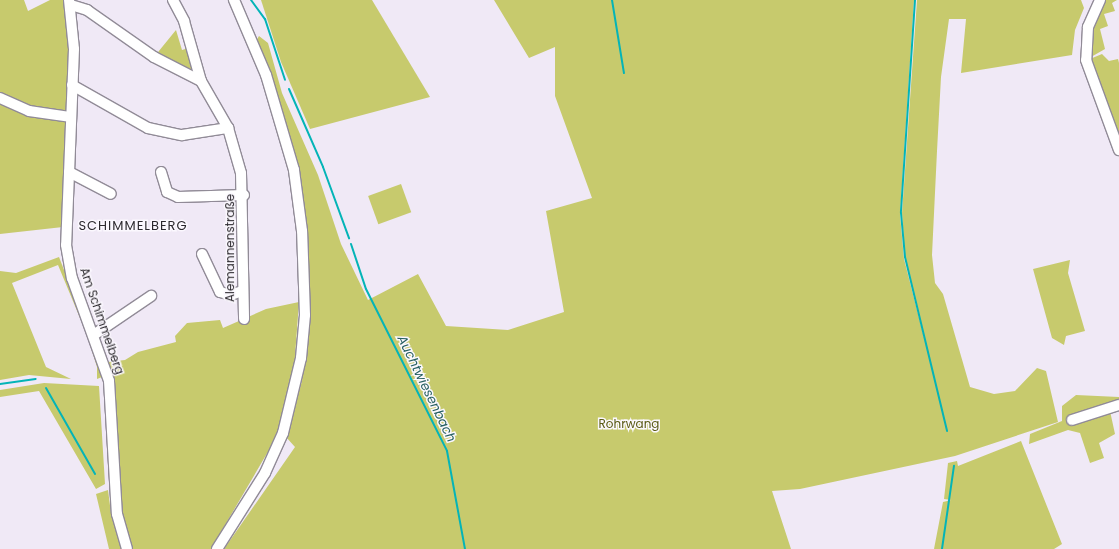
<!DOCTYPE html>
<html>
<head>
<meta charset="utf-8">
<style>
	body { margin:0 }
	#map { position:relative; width:1119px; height:549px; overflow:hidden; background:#f0e9f6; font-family:Poppins,sans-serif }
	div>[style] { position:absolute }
	.green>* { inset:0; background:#c7ca6d; transform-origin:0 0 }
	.stream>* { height:2px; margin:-1px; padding:0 1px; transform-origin:1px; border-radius:1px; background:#04b4b7 }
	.roads { filter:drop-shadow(1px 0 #918b97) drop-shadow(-1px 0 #918b97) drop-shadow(0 1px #918b97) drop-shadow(0 -1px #918b97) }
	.minor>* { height:10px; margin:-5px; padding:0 5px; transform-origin:5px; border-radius:5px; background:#fff }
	span { translate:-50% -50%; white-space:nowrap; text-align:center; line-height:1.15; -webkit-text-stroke:3px #fbf8fe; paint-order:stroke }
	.street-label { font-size:12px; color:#2c292e }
	.park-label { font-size:12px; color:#5a5b15 }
	.neighbourhood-label { font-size:13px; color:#2c292e; letter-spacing:1px }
	.water-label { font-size:13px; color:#276062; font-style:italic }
</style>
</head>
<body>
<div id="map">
	<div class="green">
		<div style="clip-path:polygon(0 0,24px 0,28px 11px,50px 0,68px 0,69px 116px,51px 115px,0 96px)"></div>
		<div style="clip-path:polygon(261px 0,372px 0,430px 97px,310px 129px,281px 62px)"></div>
		<div style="clip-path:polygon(494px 0,914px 0,900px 215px,904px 259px,931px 365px,905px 257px,902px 213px,917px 0,1081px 0,1084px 8px,1075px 30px,1072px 55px,961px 73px,966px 19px,949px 19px,941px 77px,937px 151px,932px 255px,935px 283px,943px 294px,970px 387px,994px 394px,1015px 391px,1037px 368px,1046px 371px,1058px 422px,955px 456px,800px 489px,772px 491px,791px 549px,224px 549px,295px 447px,286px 437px,302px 381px,308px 312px,307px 237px,299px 172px,278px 96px,256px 41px,259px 36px,268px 43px,282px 93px,318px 175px,341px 244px,368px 300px,418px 274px,446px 326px,508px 330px,564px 312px,546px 211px,592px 198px,555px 96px,555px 47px,529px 58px)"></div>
		<div style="clip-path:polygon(1106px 0,1117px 0,1112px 3px,1115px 11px,1104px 14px,1108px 26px,1100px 29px,1105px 49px,1091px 57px,1092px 32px)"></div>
		<div style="clip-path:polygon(176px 30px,182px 50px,192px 47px,201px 81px,154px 57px)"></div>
		<div style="clip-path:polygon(1102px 54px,1109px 61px,1118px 59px,1119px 63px,1119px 140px,1090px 59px)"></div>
		<div style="clip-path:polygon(0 100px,69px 118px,63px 227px,0 234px)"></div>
		<div style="left:401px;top:184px;width:30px;height:35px;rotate:70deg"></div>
		<div style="clip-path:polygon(59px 257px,85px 324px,102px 377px,97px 379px,97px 367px,87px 335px,58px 265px,12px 283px,46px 367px,71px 379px,29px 375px,0 380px,0 271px,16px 273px)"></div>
		<div style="clip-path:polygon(1070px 260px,1068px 273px,1085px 331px,1066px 336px,1064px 345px,1052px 338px,1033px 269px)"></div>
		<div style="clip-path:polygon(299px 302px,294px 370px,283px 418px,269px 450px,211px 549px,131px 549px,121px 511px,114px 377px,108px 362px,125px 360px,138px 352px,176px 342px,175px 336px,187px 323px,220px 320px,223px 328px,266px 309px)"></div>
		<div style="clip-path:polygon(44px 383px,99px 386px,105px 484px,96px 489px,39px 391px,0 397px,0 390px)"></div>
		<div style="clip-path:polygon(1076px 395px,1119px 397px,1119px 407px,1110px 411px,1115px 434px,1099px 443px,1104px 458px,1090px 463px,1080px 433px,1068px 430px,1029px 444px,1030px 434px,1062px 421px,1062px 406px)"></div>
		<div style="clip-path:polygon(1021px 441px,1062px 544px,1054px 549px,934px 549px,943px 502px,951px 500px,944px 499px,948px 463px,957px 461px,958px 466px)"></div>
		<div style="clip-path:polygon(108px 490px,111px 513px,121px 549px,109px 549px,96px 494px)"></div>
	</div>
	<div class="stream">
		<div style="left:251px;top:0;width:24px;rotate:54deg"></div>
		<div style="left:265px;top:19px;width:64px;rotate:71.8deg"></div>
		<div style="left:612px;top:0;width:74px;rotate:80.7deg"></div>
		<div style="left:915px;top:0;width:213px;rotate:93.8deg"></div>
		<div style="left:901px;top:213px;width:44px;rotate:84.8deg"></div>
		<div style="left:905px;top:257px;width:179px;rotate:76.4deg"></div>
		<div style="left:289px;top:89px;width:85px;rotate:66.4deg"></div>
		<div style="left:323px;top:167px;width:76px;rotate:69.9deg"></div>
		<div style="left:351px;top:244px;width:47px;rotate:71.6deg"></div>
		<div style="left:366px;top:289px;width:181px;rotate:63.4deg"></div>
		<div style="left:447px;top:451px;width:100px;rotate:79.6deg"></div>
		<div style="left:0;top:384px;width:36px;rotate:-8deg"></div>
		<div style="left:46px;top:388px;width:99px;rotate:60.3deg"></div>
		<div style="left:942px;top:549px;width:84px;rotate:-81.8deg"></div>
	</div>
	<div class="roads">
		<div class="minor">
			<div style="left:69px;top:0;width:49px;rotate:84.2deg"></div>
			<div style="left:74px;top:49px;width:196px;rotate:92.3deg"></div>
			<div style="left:66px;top:245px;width:34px;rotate:80deg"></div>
			<div style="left:72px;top:278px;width:109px;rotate:70.2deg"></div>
			<div style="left:109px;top:381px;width:133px;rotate:86.6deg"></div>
			<div style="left:117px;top:514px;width:36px;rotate:74deg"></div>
			<div style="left:173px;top:0;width:24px;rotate:62deg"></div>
			<div style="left:184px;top:21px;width:62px;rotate:74.2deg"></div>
			<div style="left:201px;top:81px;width:54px;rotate:60.1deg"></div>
			<div style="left:228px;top:128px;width:47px;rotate:73.9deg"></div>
			<div style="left:241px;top:173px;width:146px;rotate:88.8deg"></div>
			<div style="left:1100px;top:0;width:30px;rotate:114deg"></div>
			<div style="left:1088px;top:27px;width:33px;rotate:93deg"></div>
			<div style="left:1086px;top:60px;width:96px;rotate:69.9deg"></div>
			<div style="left:71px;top:5px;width:17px;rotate:17deg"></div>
			<div style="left:87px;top:10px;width:82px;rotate:35deg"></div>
			<div style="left:154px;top:57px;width:53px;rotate:27.1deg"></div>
			<div style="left:72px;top:85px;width:87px;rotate:29.5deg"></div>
			<div style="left:148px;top:128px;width:35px;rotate:12deg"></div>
			<div style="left:182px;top:135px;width:47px;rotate:-8.7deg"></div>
			<div style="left:0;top:98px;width:32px;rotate:24deg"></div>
			<div style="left:29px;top:111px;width:41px;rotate:8.3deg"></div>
			<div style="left:69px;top:172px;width:47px;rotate:27.6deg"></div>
			<div style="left:161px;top:172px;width:21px;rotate:73deg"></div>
			<div style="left:167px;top:192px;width:12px;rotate:24deg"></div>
			<div style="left:178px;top:197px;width:66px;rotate:-1.7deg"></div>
			<div style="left:202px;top:254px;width:42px;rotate:64.7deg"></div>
			<div style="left:220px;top:292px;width:11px;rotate:15deg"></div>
			<div style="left:231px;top:295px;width:12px;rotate:-20deg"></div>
			<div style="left:95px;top:334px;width:68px;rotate:-34.2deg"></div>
			<div style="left:1072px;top:420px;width:49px;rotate:-17.7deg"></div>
			<div style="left:217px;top:549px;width:90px;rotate:-57.7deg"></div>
			<div style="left:265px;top:473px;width:44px;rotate:-65.8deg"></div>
			<div style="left:283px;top:433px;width:77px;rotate:-76.5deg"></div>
			<div style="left:301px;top:358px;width:43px;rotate:-84.7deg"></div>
			<div style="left:305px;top:315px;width:84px;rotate:-92deg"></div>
			<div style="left:302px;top:231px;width:62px;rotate:-97.5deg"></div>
			<div style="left:294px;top:170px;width:99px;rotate:-106.4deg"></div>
			<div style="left:266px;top:75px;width:82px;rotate:-113.1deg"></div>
		</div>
	</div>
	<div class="street-label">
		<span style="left:230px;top:248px;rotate:-90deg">Alemannenstraße</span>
		<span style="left:102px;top:321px;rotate:71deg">Am Schimmelberg</span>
	</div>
	<div class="park-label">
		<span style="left:629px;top:424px">Rohrwang</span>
	</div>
	<div class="neighbourhood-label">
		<span style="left:133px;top:226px">SCHIMMELBERG</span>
	</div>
	<div class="water-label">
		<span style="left:426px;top:389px;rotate:64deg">Auchtwiesenbach</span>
	</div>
</div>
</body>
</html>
